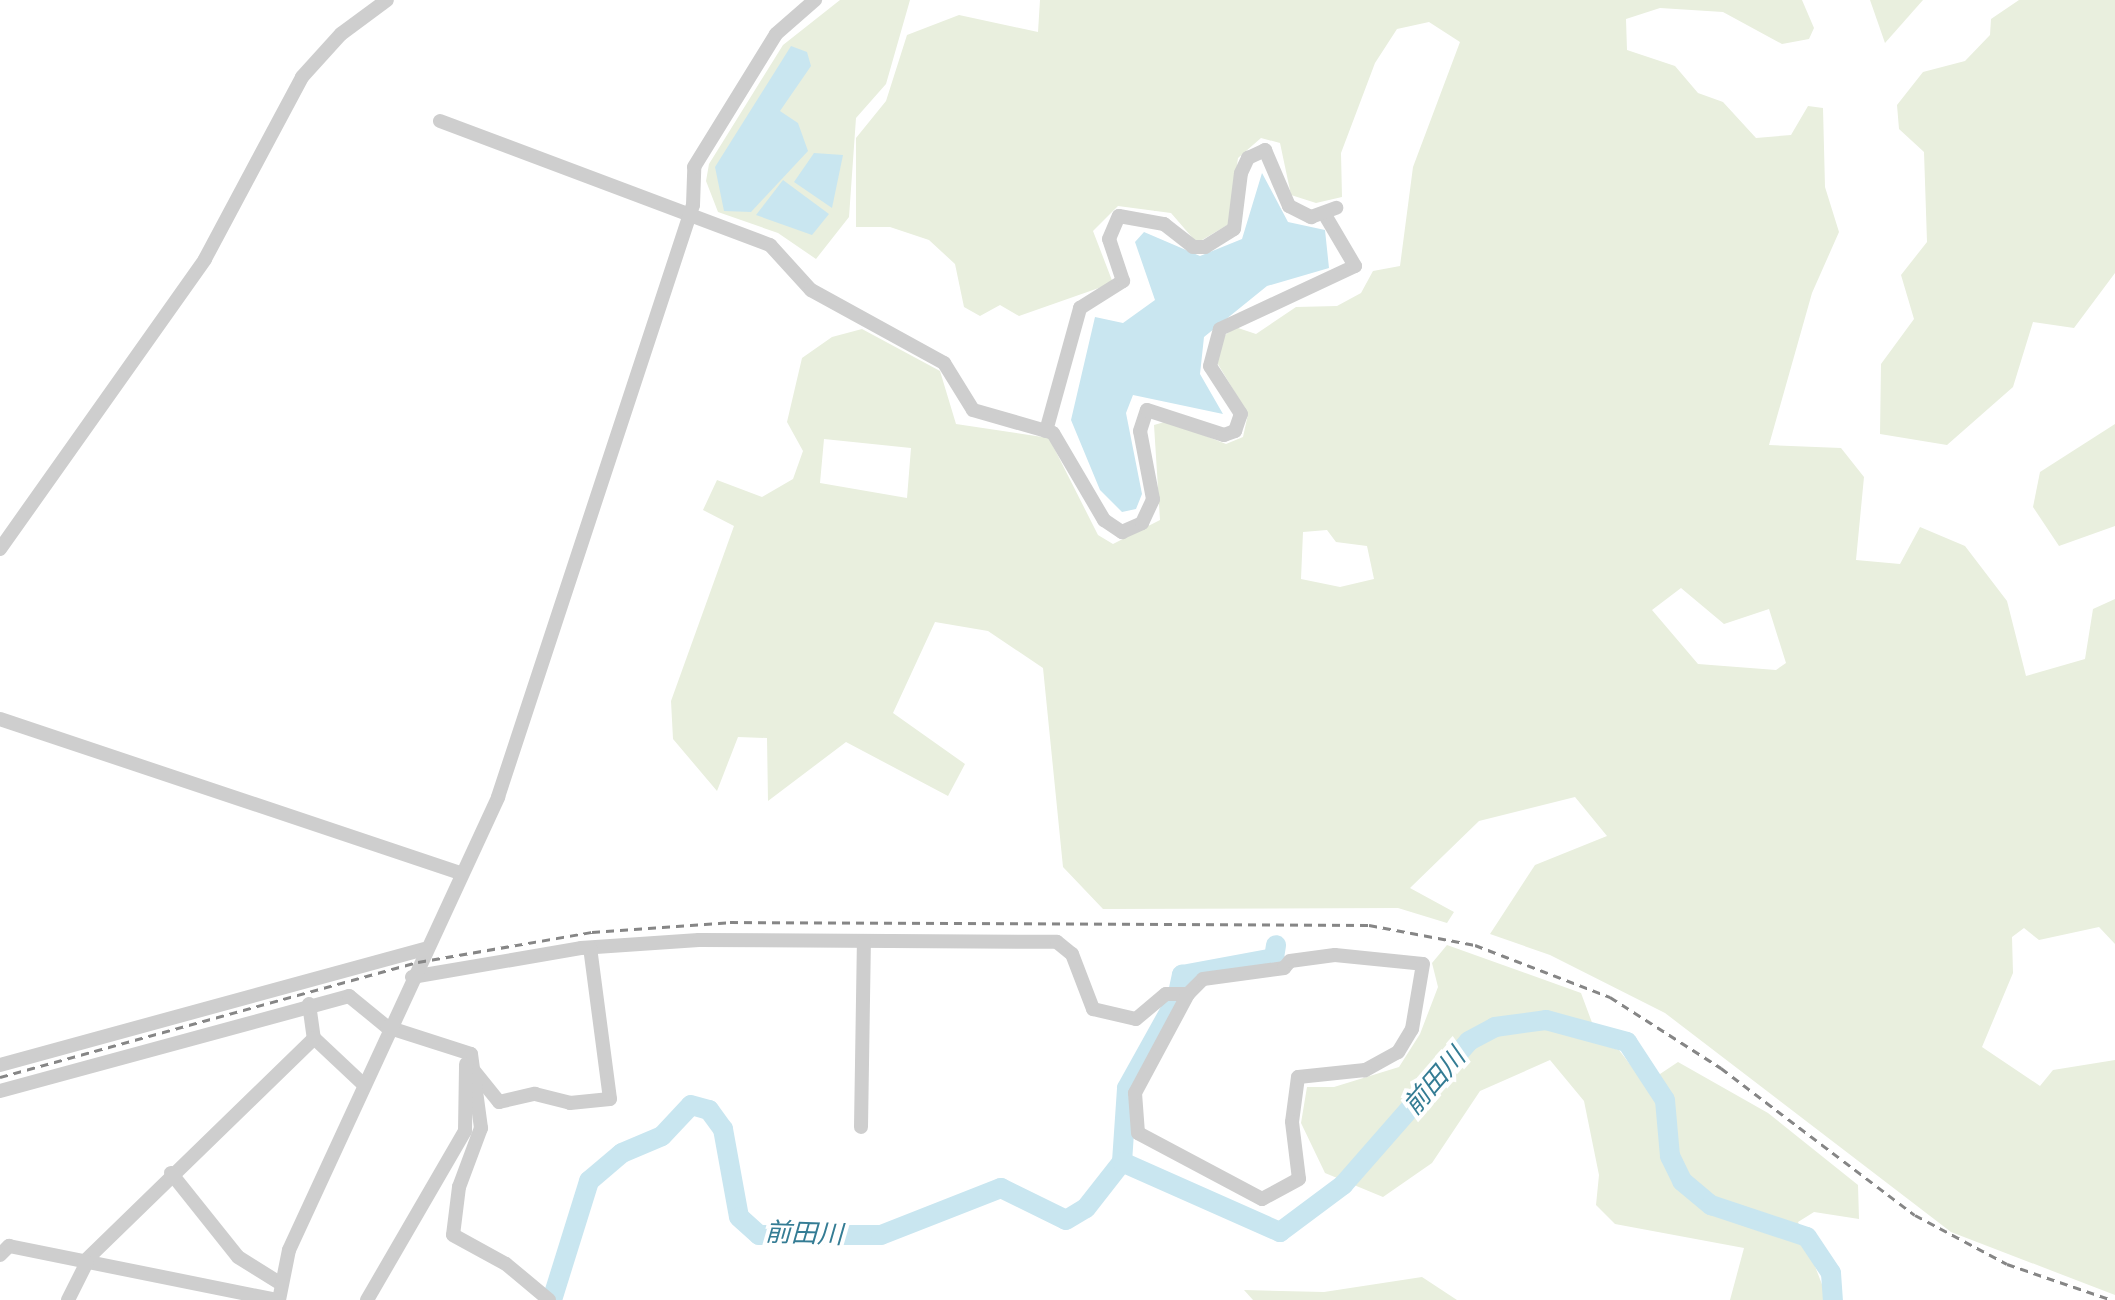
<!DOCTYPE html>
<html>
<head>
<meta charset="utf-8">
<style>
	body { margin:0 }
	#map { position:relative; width:2115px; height:1300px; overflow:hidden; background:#fff; font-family:"Golos Text","Noto Sans JP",sans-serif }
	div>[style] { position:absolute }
	.green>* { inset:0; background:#e9efde }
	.water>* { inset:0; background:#c9e6f0 }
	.river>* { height:20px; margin:-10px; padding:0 10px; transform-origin:10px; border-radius:10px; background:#c9e6f0 }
	.minor>* { height:14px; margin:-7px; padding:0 7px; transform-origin:7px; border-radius:7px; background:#cecece }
	.rail>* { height:3px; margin-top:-1.5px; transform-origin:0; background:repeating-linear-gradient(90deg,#868686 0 8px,transparent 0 14px) }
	span { translate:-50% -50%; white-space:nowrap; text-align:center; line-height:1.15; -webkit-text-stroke:8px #fff; paint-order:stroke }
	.water-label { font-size:26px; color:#347c94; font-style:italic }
</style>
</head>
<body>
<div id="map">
	<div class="green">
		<div style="clip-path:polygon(840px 0,910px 0,886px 84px,856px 118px,849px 217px,816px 259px,778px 233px,718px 212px,706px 181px,709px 164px,783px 45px)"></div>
		<div style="clip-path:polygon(evenodd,1040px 0,1802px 0,1814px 28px,1809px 39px,1782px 44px,1723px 12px,1660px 8px,1626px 19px,1627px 50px,1675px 66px,1698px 93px,1723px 102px,1756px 138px,1791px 135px,1808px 106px,1823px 108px,1825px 187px,1839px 232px,1812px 293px,1769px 445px,1841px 448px,1864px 477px,1856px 560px,1900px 564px,1920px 527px,1965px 546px,2007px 601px,2026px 676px,2085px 659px,2093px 609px,2115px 599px,2115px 944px,2099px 927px,2039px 940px,2024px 928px,2012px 937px,2013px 973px,1982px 1047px,2040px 1086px,2053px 1070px,2115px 1060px,2115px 1295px,1951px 1232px,1665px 1013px,1550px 955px,1490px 934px,1535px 865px,1607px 836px,1575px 797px,1479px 821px,1410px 888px,1454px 912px,1447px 923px,1398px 908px,1103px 909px,1063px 867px,1043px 668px,988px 631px,935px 622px,893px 713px,965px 764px,948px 796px,846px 742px,768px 801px,767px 738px,738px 737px,717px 791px,673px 739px,671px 701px,734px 526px,703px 510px,717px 480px,762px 497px,793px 479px,803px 451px,787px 422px,802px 358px,832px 337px,862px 329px,940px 371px,956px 424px,1049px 438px,1098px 535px,1113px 544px,1160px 520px,1154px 425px,1168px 421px,1226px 444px,1243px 437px,1248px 414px,1216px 361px,1218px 341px,1235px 327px,1256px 334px,1296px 307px,1337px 306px,1361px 293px,1373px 271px,1400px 266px,1413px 167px,1460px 42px,1429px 22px,1397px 29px,1375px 63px,1341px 153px,1342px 197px,1316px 203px,1291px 195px,1280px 143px,1261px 138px,1238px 158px,1229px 224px,1197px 243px,1171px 213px,1118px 206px,1093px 231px,1113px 283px,1019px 316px,1000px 305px,980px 316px,964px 307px,955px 264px,929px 240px,890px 227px,856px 227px,856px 138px,886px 101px,907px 35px,959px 15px,1038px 32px,1040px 0,824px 439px,911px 448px,907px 498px,820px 483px,824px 439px,1040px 0,1327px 530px,1336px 542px,1367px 546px,1374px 579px,1340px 587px,1301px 579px,1303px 532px,1327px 530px,1040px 0,1681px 588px,1724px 624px,1769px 609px,1786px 663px,1776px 670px,1698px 664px,1652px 610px,1681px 588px)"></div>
		<div style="clip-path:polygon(1870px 0,1923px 0,1885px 43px)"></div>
		<div style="clip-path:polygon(2019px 0,2115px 0,2115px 273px,2074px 328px,2033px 322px,2013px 387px,1947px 445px,1880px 434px,1881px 364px,1914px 319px,1901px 275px,1927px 242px,1924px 152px,1899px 129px,1897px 105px,1923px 72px,1965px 61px,1990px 35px,1991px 19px)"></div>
		<div style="clip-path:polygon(2115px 424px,2115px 526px,2059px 546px,2033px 507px,2040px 472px)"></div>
		<div style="clip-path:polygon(1447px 945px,1581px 993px,1600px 1044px,1619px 1050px,1645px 1084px,1678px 1062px,1768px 1113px,1858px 1185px,1859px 1219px,1814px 1212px,1798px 1222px,1828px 1300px,1730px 1300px,1744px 1248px,1615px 1224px,1596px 1205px,1599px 1175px,1584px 1101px,1550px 1060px,1480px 1091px,1432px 1163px,1383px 1197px,1325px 1173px,1301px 1123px,1307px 1087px,1334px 1087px,1399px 1067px,1420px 1034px,1438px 987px,1432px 963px)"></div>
		<div style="clip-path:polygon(1422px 1277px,1457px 1300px,1253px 1300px,1244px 1290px,1324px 1292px)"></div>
	</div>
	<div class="water">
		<div style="clip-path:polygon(791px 46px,807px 52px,811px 66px,780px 111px,798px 123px,808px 151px,751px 212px,724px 211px,715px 167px)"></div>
		<div style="clip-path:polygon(814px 153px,843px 155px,832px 208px,794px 182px)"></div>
		<div style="clip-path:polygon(1262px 173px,1288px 222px,1325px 230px,1329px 268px,1267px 286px,1204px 337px,1200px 374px,1223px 414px,1133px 395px,1126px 413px,1142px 494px,1136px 509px,1122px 512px,1100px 490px,1071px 420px,1095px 317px,1123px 323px,1155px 300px,1135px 242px,1144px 232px,1200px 256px,1242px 239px)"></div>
		<div style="clip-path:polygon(783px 180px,829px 214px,812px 235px,756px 215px)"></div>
	</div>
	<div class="river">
		<div style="left:1122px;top:1162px;width:74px;rotate:-86.1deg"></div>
		<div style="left:1127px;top:1088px;width:103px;rotate:-60.9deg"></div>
		<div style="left:1177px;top:998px;width:24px;rotate:-78deg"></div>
		<div style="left:1182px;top:975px;width:94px;rotate:-10.5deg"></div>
		<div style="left:1274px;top:958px;width:13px;rotate:-81deg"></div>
		<div style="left:552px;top:1300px;width:125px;rotate:-72.7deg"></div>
		<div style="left:589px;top:1181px;width:43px;rotate:-40.3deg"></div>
		<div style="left:622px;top:1153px;width:43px;rotate:-23deg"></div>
		<div style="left:662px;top:1136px;width:42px;rotate:-46.9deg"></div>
		<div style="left:691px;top:1105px;width:19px;rotate:16deg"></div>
		<div style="left:709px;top:1110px;width:24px;rotate:54deg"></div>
		<div style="left:723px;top:1129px;width:89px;rotate:79.7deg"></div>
		<div style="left:739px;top:1217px;width:27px;rotate:42deg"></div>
		<div style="left:759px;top:1235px;width:122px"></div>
		<div style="left:881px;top:1235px;width:129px;rotate:-21.4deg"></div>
		<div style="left:1001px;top:1188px;width:72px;rotate:26.2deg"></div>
		<div style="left:1066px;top:1220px;width:23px;rotate:-31deg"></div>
		<div style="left:1086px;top:1208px;width:58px;rotate:-52deg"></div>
		<div style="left:1122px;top:1162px;width:173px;rotate:23.9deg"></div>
		<div style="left:1280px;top:1232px;width:79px;rotate:-36.7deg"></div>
		<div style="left:1343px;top:1185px;width:191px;rotate:-48.8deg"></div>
		<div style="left:1469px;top:1041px;width:30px;rotate:-28deg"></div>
		<div style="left:1495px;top:1027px;width:51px;rotate:-7.8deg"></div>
		<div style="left:1546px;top:1020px;width:84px;rotate:15.2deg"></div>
		<div style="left:1627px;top:1042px;width:69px;rotate:56.8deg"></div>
		<div style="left:1665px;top:1100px;width:56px;rotate:84.9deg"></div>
		<div style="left:1670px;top:1156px;width:28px;rotate:64deg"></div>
		<div style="left:1682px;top:1181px;width:38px;rotate:40deg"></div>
		<div style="left:1711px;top:1205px;width:101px;rotate:18.4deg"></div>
		<div style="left:1807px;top:1237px;width:43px;rotate:56.3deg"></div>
		<div style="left:1831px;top:1273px;width:27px;rotate:86deg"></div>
	</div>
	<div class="minor">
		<div style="left:440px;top:121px;width:353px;rotate:20.6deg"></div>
		<div style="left:770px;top:245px;width:61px;rotate:47.7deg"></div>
		<div style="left:811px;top:290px;width:152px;rotate:28.8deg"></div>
		<div style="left:944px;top:363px;width:55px;rotate:58.3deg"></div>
		<div style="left:973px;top:410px;width:83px;rotate:16deg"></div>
		<div style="left:1053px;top:433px;width:101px;rotate:59.6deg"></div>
		<div style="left:1104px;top:520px;width:22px;rotate:34deg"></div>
		<div style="left:1122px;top:532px;width:22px;rotate:-24deg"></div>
		<div style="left:1142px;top:523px;width:26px;rotate:-65deg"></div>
		<div style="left:1153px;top:499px;width:69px;rotate:-100.8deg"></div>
		<div style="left:1140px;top:431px;width:22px;rotate:-72deg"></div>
		<div style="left:1147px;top:410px;width:81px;rotate:18deg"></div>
		<div style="left:1224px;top:435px;width:12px;rotate:-20deg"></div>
		<div style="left:1235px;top:431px;width:18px;rotate:-71deg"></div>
		<div style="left:1241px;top:414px;width:57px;rotate:-122.9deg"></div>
		<div style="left:1210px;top:366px;width:38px;rotate:-75deg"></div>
		<div style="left:1220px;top:329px;width:149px;rotate:-25deg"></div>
		<div style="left:1355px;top:266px;width:59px;rotate:-120.5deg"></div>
		<div style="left:1046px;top:431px;width:128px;rotate:-74.5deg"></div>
		<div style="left:1080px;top:308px;width:51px;rotate:-32.1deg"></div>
		<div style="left:1123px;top:281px;width:44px;rotate:-108.4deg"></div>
		<div style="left:1109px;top:239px;width:25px;rotate:-67deg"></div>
		<div style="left:1119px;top:216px;width:46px;rotate:10.1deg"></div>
		<div style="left:1164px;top:224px;width:37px;rotate:38deg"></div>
		<div style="left:1193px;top:247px;width:12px"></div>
		<div style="left:1205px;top:247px;width:34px;rotate:-32deg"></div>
		<div style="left:1234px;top:229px;width:56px;rotate:-82.9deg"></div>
		<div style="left:1241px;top:173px;width:17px;rotate:-65deg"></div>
		<div style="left:1248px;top:158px;width:19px;rotate:-25deg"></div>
		<div style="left:1265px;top:150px;width:61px;rotate:66.8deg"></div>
		<div style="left:1289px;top:206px;width:25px;rotate:27deg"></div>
		<div style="left:1311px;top:217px;width:27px;rotate:-20deg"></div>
		<div style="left:0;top:549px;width:355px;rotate:-54.7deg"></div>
		<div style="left:205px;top:259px;width:206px;rotate:-61.9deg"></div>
		<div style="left:302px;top:77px;width:58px;rotate:-47.8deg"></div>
		<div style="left:341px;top:34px;width:57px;rotate:-36.5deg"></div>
		<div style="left:0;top:719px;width:484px;rotate:18.5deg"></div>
		<div style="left:412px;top:977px;width:171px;rotate:-9.7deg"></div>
		<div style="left:581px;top:948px;width:118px;rotate:-3.9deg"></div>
		<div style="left:699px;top:940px;width:358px;rotate:0.3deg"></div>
		<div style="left:1057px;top:942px;width:19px;rotate:39deg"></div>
		<div style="left:1072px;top:954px;width:59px;rotate:69.1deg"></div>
		<div style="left:1093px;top:1009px;width:44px;rotate:13.1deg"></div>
		<div style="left:1136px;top:1019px;width:39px;rotate:-40deg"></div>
		<div style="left:1166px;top:994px;width:22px"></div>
		<div style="left:1188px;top:994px;width:21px;rotate:-45deg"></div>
		<div style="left:1203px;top:979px;width:82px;rotate:-7.7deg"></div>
		<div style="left:1284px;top:968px;width:9px;rotate:-49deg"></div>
		<div style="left:1290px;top:961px;width:45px;rotate:-7.6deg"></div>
		<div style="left:1335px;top:955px;width:88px;rotate:5.8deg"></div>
		<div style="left:1423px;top:964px;width:66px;rotate:99.6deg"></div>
		<div style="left:1412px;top:1029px;width:27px;rotate:121deg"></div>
		<div style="left:1398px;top:1052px;width:38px;rotate:151deg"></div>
		<div style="left:1365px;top:1070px;width:67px;rotate:174deg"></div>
		<div style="left:1298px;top:1077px;width:45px;rotate:97.6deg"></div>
		<div style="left:1292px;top:1122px;width:57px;rotate:83deg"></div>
		<div style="left:1299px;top:1179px;width:42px;rotate:151.6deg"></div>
		<div style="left:1262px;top:1199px;width:140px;rotate:-152deg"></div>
		<div style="left:1138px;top:1133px;width:40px;rotate:-94.3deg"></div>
		<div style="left:1135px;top:1093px;width:112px;rotate:-61.8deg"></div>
		<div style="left:309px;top:1004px;width:34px;rotate:82deg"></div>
		<div style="left:314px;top:1038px;width:69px;rotate:43.2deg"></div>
		<div style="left:0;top:1065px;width:440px;rotate:-15.3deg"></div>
		<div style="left:474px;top:1071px;width:40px;rotate:51deg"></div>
		<div style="left:499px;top:1102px;width:37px;rotate:-13deg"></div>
		<div style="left:535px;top:1094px;width:36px;rotate:14deg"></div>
		<div style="left:570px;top:1103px;width:40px;rotate:-5.7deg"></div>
		<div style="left:610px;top:1099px;width:152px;rotate:-97.5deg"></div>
		<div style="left:0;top:1091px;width:362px;rotate:-15.2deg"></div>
		<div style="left:349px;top:996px;width:49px;rotate:39.2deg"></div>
		<div style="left:387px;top:1027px;width:88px;rotate:17.8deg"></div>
		<div style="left:471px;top:1054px;width:75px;rotate:82.3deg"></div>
		<div style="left:481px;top:1128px;width:63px;rotate:110.4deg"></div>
		<div style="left:459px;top:1187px;width:48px;rotate:97.1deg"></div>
		<div style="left:453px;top:1235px;width:60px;rotate:28.7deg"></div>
		<div style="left:506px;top:1264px;width:56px;rotate:39.9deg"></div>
		<div style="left:861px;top:1127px;width:186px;rotate:-89.1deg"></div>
		<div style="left:171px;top:1173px;width:107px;rotate:51.4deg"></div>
		<div style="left:238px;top:1257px;width:47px;rotate:32deg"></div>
		<div style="left:0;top:1255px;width:13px;rotate:-45deg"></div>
		<div style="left:9px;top:1246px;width:273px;rotate:11.4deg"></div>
		<div style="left:84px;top:1262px;width:321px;rotate:-44.2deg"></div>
		<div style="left:68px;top:1300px;width:42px;rotate:-63.4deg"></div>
		<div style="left:279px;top:1300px;width:51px;rotate:-78.7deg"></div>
		<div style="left:289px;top:1250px;width:499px;rotate:-65.2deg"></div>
		<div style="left:498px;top:797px;width:623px;rotate:-71.77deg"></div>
		<div style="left:693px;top:205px;width:38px;rotate:-88deg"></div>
		<div style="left:694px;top:167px;width:156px;rotate:-58.3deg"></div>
		<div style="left:776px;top:34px;width:52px;rotate:-41.1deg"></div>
		<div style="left:367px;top:1300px;width:195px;rotate:-59.9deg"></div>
		<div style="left:465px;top:1131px;width:67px;rotate:-89.1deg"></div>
	</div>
	<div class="rail">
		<div style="left:0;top:1077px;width:434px;rotate:-15.4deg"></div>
		<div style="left:418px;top:962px;width:177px;rotate:-9.8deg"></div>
		<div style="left:592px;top:932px;width:138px;rotate:-4.1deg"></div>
		<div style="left:730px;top:922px;width:639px;rotate:0.27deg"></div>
		<div style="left:1369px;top:925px;width:108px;rotate:10.7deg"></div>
		<div style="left:1475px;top:945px;width:145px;rotate:21.1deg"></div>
		<div style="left:1610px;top:997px;width:132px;rotate:32.6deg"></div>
		<div style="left:1721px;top:1068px;width:243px;rotate:37.2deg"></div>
		<div style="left:1915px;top:1215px;width:104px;rotate:28deg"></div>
		<div style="left:2007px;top:1264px;width:111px;rotate:18.9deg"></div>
	</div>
	<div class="water-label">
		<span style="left:1434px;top:1081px;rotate:-49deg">前田川</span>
		<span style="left:804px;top:1233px;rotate:2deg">前田川</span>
	</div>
</div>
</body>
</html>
